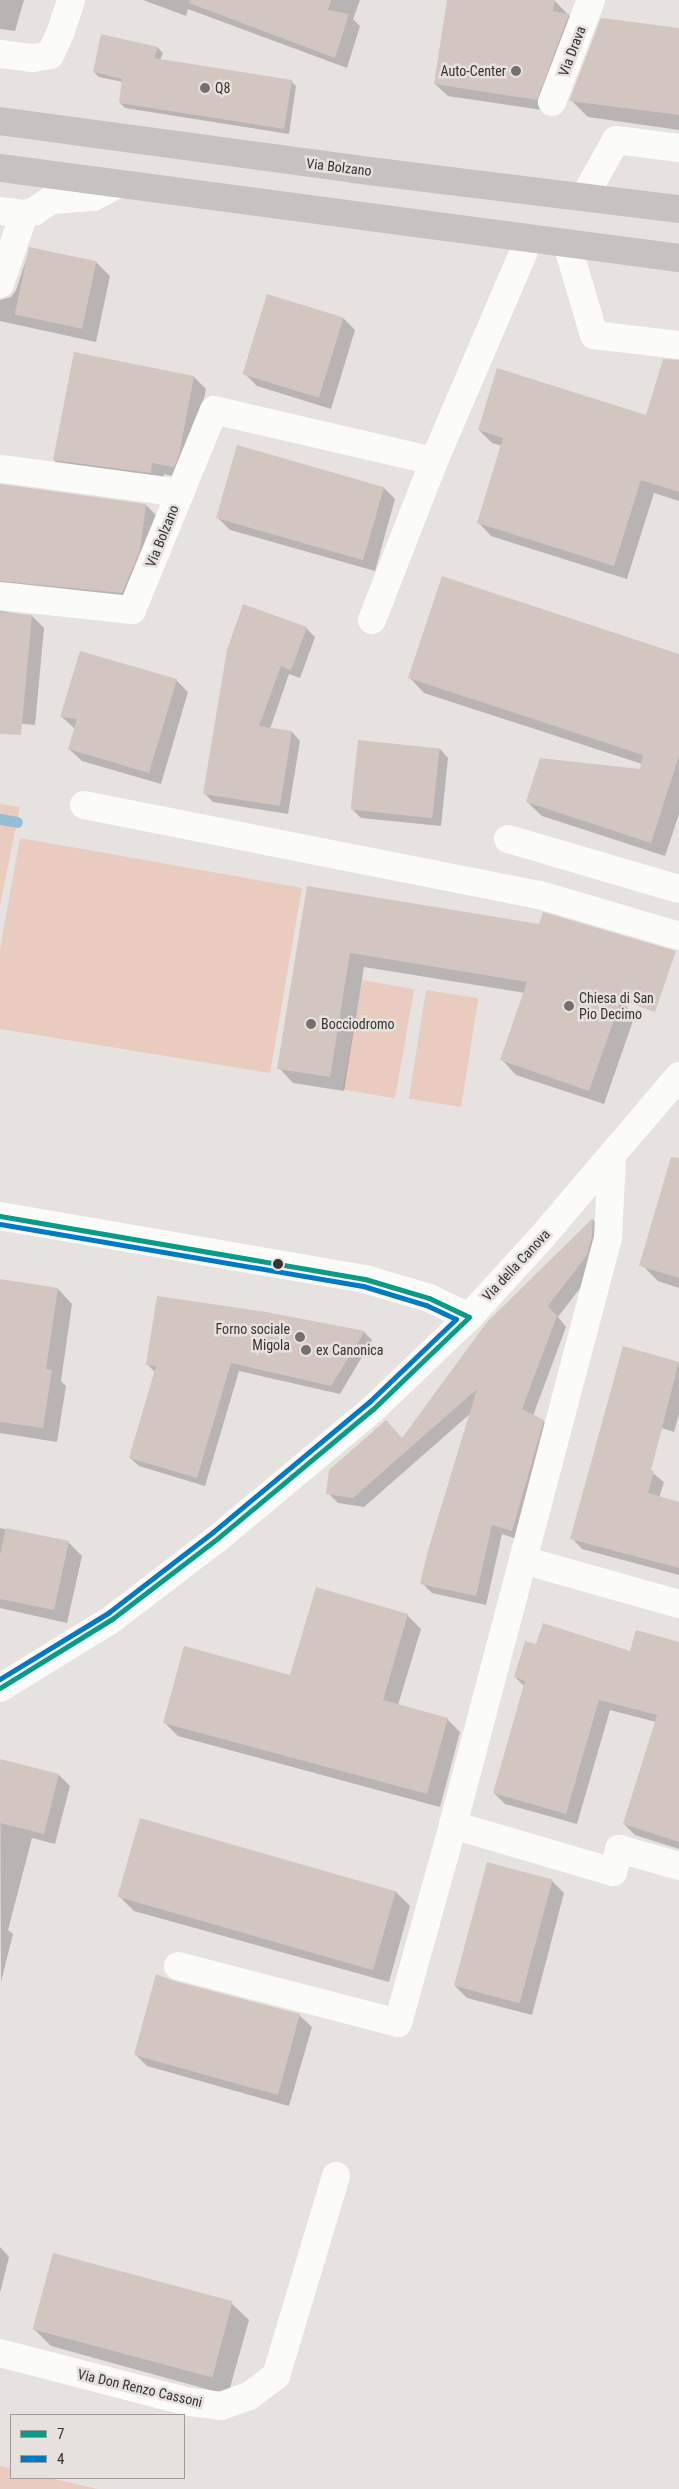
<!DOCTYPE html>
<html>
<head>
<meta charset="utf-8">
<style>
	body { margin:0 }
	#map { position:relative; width:679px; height:2489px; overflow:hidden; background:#e5e2e0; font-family:"Roboto Condensed",sans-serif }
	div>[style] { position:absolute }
	.green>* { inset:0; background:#e9ccbf; transform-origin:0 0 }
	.shadow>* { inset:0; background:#0003 }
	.stream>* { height:11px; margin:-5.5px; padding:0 5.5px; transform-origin:5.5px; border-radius:5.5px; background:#96bdd6 }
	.building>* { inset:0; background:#d3c6c0; transform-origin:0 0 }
	.minor>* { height:28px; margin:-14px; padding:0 14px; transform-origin:14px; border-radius:14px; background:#fbfbfa }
	.major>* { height:28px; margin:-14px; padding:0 14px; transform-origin:14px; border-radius:14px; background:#c6c2c0 }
	.bus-1>* { height:5px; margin:-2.5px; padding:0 2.5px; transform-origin:2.5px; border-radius:2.5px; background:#0a9b86 }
	.bus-2>* { height:5px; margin:-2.5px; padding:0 2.5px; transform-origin:2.5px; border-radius:2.5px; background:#007bc3 }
	.dots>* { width:14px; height:14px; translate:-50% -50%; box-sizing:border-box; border:2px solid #e7e1de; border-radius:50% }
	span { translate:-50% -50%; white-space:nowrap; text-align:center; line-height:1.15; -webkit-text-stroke:5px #e7e1de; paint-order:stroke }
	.street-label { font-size:14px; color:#363332 }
	.poi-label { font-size:14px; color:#363332 }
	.right { translate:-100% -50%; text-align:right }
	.left { translate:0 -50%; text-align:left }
	.legend { position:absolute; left:10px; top:2414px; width:175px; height:65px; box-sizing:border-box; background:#e7e1de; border:1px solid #a09b99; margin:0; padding:6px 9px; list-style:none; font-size:15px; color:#363332 }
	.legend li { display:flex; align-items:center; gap:10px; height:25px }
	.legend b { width:25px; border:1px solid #a09b99 }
</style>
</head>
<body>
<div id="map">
	<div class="green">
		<div style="clip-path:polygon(0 804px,20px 807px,0 905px)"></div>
		<div style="clip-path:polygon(20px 838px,302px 888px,270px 1073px,0 1029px,0 949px)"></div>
		<div style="left:362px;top:980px;width:53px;height:111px;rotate:10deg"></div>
		<div style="left:426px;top:990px;width:53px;height:110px;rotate:9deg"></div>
		<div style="clip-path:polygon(0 2466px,11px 2468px,11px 2478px,50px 2478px,98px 2489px,0 2489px)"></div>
	</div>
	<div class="shadow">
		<div style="clip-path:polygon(0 0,24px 0,15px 31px,0 29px)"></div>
		<div style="clip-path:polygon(143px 0,360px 0,353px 19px,360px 26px,347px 68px,188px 9px,186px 16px)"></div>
		<div style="clip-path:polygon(448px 0,555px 1px,580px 27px,549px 111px,448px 96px,435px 84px)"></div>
		<div style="clip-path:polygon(679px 29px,679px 130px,588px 117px,571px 100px)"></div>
		<div style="clip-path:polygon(102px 35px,158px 48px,163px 53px,160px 60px,291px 81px,296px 86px,289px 134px,125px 108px,120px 103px,123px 82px,99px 77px,94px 72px)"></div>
		<div style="clip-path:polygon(30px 248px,96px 262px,110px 276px,96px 342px,0 321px,0 300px,11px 297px,16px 290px)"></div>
		<div style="clip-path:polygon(343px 318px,355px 330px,331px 409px,257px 386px,245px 374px)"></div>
		<div style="clip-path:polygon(75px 353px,194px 377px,206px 389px,190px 467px,186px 479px,164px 474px,162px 485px,66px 472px,54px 460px)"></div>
		<div style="clip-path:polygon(679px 388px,679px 501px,654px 493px,627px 579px,491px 536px,478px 522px,502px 446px,492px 443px,479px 430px,646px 417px)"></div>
		<div style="clip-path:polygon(0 485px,146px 505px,158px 517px,134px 605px,0 598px)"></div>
		<div style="clip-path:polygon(383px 487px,395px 499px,375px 571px,230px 530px,218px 518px)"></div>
		<div style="clip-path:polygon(0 611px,32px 616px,44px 628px,35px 725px,0 722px)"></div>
		<div style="clip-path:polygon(306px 628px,315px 637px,300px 678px,289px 674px,270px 729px,292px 732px,300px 741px,288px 814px,213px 802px,204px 793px,228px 650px)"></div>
		<div style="clip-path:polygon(679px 656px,679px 814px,665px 856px,542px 816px,527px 802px,641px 770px,642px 764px,424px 693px,410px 678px)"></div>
		<div style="clip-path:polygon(176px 680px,188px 692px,161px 784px,82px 761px,69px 749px,75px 729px,62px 717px)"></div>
		<div style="clip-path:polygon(440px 749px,448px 758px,441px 826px,361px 818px,352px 809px)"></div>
		<div style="clip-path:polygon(308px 888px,620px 1000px,635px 1015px,604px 1104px,516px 1075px,502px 1060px,525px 993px,364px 967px,344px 1091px,293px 1083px,279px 1068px)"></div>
		<div style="clip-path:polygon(679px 1185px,679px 1288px,658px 1281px,644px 1267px)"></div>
		<div style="clip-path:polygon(593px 1220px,603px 1229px,597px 1266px,558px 1317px,566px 1327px,533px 1416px,543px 1421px,553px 1431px,522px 1541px,502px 1534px,486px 1605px,432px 1593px,422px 1583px,471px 1413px,364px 1507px,338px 1503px,328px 1493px,402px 1439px,488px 1323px)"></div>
		<div style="clip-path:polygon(0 1281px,58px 1289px,72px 1304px,61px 1381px,66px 1386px,57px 1442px,0 1433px)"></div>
		<div style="clip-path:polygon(364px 1332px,372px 1340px,340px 1394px,239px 1371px,205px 1486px,139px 1466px,130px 1458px,155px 1372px,147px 1364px)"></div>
		<div style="clip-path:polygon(624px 1348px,679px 1364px,679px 1414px,674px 1432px,662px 1428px,649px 1470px,664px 1482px,659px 1498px,679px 1503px,679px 1575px,582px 1549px,572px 1538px)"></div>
		<div style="clip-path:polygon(0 1528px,69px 1543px,82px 1556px,67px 1623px,0 1608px)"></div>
		<div style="clip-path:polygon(407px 1615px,421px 1629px,398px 1705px,447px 1719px,460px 1732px,440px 1807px,178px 1736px,165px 1723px,291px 1676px)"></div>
		<div style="clip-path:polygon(679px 1643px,679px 1849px,635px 1835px,624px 1824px,656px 1722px,610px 1710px,577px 1824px,505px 1804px,494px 1793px,524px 1686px,515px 1677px,537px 1646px,631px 1652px)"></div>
		<div style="clip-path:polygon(0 1760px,59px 1775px,70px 1786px,55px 1844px,32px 1838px,8px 1930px,13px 1934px,1px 1982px)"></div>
		<div style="clip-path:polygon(552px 1881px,564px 1893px,532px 2015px,467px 1998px,455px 1986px)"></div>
		<div style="clip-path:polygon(395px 1891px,410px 1906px,389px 1982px,134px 1911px,119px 1896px)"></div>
		<div style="clip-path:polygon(174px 1982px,299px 2015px,312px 2027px,289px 2106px,147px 2066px,135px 2054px)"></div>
		<div style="clip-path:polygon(0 2247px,9px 2257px,0 2293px)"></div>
		<div style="clip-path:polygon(231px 2303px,249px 2320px,228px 2395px,51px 2346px,34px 2329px)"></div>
	</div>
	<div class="stream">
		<div style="left:0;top:819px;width:17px;rotate:10deg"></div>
	</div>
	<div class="building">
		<div style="clip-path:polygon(190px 0,331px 0,328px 10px,349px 14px,335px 58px,189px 3px)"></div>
		<div style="clip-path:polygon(447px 0,555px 0,553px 11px,569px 14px,537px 100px,434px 84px)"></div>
		<div style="clip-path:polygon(601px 18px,679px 28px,679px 115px,569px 101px)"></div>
		<div style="clip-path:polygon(101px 34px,158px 47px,154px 58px,292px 80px,284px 129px,119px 103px,122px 79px,93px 72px)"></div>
		<div style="left:29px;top:247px;width:69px;height:69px;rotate:12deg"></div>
		<div style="left:267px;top:294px;width:80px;height:84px;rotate:17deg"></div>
		<div style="clip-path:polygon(74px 352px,194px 376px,179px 455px,174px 467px,152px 463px,151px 473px,53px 460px)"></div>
		<div style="clip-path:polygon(663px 359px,679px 360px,679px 492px,641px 480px,614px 566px,477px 523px,503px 438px,478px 430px,497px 368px,646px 415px)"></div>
		<div style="left:237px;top:445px;width:153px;height:76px;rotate:16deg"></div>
		<div style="clip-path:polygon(0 484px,146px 504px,140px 550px,122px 593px,0 581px)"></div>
		<div style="clip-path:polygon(442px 576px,679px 654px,679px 756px,651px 843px,526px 802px,540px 758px,640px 769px,643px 755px,408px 678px)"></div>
		<div style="clip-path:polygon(243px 604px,307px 627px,291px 670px,281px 666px,259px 726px,292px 731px,280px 806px,203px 794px,227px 650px)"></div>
		<div style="clip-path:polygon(0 612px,32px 615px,21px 735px,0 734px)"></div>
		<div style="clip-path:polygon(80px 651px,177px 679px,149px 773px,68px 749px,77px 719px,60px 717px)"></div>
		<div style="left:358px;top:740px;width:82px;height:70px;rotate:6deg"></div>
		<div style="clip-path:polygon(307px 886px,539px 924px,543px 912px,676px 951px,655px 1012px,621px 1000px,589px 1091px,500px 1060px,527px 982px,350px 953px,330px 1077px,277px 1069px)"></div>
		<div style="clip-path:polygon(671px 1157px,679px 1158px,679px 1278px,639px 1266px)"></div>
		<div style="clip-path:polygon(593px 1218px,592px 1236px,587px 1255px,548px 1306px,557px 1316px,522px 1409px,544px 1420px,512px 1531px,492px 1525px,476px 1596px,420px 1584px,428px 1550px,477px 1389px,353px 1498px,326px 1494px,329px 1470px,386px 1420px,402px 1438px,487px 1322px)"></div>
		<div style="clip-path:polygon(0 1279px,58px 1288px,46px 1369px,52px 1370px,43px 1428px,0 1422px)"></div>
		<div style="clip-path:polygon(157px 1296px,266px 1312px,365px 1331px,331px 1386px,231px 1363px,197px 1478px,129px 1458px,156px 1366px,146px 1365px)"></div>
		<div style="clip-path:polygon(623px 1346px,679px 1362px,651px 1470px,654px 1471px,648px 1493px,679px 1502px,679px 1568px,570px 1539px)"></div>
		<div style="clip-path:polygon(6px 1528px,69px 1541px,54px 1610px,0 1599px,0 1555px)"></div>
		<div style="clip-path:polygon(316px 1587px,408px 1614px,383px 1700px,448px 1718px,427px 1794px,163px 1723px,184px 1646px,290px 1675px)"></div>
		<div style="clip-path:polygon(543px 1623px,630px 1651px,636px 1630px,679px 1642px,679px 1842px,623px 1824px,657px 1715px,599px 1700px,566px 1814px,493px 1793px,525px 1681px,514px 1677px,525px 1641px,536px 1644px)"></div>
		<div style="clip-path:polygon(0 1759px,59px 1774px,44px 1834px,0 1823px)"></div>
		<div style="left:140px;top:1818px;width:266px;height:82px;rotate:16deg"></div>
		<div style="left:487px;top:1862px;width:68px;height:128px;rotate:15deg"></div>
		<div style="clip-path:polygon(156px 1974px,174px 1981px,300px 2014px,278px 2095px,134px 2055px)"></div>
		<div style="left:53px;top:2253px;width:186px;height:79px;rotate:15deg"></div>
	</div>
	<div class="minor">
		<div style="left:0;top:54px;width:33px;rotate:7deg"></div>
		<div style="left:33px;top:58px;width:17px;rotate:-10deg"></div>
		<div style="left:50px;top:55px;width:26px;rotate:-65deg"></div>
		<div style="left:61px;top:31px;width:33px;rotate:-72deg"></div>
		<div style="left:552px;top:102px;width:109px;rotate:-69.1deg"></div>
		<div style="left:584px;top:197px;width:65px;rotate:-60.7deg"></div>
		<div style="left:616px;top:140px;width:64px;rotate:7.2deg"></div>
		<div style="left:0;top:211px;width:24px;rotate:7deg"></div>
		<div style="left:24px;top:214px;width:11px;rotate:-15deg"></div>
		<div style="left:35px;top:211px;width:19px;rotate:-35deg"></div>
		<div style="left:51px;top:200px;width:42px;rotate:-4.1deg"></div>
		<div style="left:93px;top:197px;width:29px;rotate:-27deg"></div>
		<div style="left:567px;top:244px;width:95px;rotate:73.5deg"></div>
		<div style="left:594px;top:335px;width:86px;rotate:6.7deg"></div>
		<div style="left:0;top:284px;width:74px;rotate:-71.1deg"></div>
		<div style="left:3px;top:469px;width:179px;rotate:7.7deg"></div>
		<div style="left:0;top:596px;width:133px;rotate:6.1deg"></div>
		<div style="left:132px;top:610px;width:216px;rotate:-67.7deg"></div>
		<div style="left:214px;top:410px;width:226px;rotate:13.1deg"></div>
		<div style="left:372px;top:620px;width:171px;rotate:-68.7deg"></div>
		<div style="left:434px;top:461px;width:241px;rotate:-66.8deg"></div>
		<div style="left:84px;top:805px;width:465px;rotate:11.2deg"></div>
		<div style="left:540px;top:895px;width:145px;rotate:16.4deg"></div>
		<div style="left:508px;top:839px;width:178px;rotate:16.3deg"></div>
		<div style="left:0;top:1216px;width:370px;rotate:9.8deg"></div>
		<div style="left:365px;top:1279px;width:67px;rotate:16.5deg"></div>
		<div style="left:429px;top:1298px;width:44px;rotate:25.4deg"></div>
		<div style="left:523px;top:1560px;width:162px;rotate:15.8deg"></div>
		<div style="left:0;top:1688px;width:132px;rotate:-31.6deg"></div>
		<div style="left:112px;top:1619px;width:133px;rotate:-37.4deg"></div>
		<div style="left:218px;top:1538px;width:203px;rotate:-39.8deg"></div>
		<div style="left:374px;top:1408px;width:132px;rotate:-43.8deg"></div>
		<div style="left:469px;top:1317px;width:108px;rotate:-47.6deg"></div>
		<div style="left:542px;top:1237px;width:211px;rotate:-49.6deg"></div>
		<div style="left:453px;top:1825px;width:167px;rotate:16.4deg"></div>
		<div style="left:613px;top:1872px;width:24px;rotate:-75deg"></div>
		<div style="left:619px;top:1849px;width:62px;rotate:15.8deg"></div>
		<div style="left:178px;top:1966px;width:227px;rotate:14.5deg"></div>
		<div style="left:398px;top:2023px;width:205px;rotate:-74.5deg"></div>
		<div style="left:453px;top:1825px;width:607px;rotate:-75.21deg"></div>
		<div style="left:608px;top:1238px;width:81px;rotate:-87.2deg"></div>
		<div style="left:0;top:2353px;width:196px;rotate:14.5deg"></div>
		<div style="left:190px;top:2402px;width:31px;rotate:7deg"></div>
		<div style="left:221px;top:2406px;width:30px;rotate:-20deg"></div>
		<div style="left:249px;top:2396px;width:34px;rotate:-37deg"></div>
		<div style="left:276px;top:2376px;width:209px;rotate:-73.3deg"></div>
	</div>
	<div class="major">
		<div style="left:0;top:121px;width:356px;rotate:7.7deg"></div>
		<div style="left:353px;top:169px;width:328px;rotate:7deg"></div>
		<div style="left:0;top:168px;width:685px;rotate:7.55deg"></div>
	</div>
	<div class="bus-1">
		<div style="left:0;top:1216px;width:370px;rotate:9.8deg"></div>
		<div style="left:365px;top:1279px;width:67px;rotate:16.5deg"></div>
		<div style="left:429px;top:1298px;width:44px;rotate:25.4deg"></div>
		<div style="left:469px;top:1317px;width:132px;rotate:136.2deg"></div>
		<div style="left:374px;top:1408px;width:203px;rotate:140.2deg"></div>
		<div style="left:218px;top:1538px;width:133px;rotate:142.6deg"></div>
		<div style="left:112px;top:1619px;width:132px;rotate:148.4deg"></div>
	</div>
	<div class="bus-2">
		<div style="left:0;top:1224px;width:368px;rotate:9.7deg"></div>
		<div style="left:363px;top:1286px;width:66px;rotate:16.8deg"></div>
		<div style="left:426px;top:1305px;width:33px;rotate:25deg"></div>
		<div style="left:456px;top:1319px;width:120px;rotate:136.3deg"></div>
		<div style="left:369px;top:1402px;width:203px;rotate:140.2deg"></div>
		<div style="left:213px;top:1532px;width:133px;rotate:142.4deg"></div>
		<div style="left:108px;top:1613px;width:127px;rotate:148.6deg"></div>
	</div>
	<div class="dots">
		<div style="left:516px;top:71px;background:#73706f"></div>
		<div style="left:205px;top:88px;background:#73706f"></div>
		<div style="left:569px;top:1006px;background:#73706f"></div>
		<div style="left:311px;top:1024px;background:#73706f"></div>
		<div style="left:278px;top:1264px;background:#363332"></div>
		<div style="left:300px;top:1337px;background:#73706f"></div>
		<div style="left:306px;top:1350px;background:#73706f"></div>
	</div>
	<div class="street-label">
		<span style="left:572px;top:51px;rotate:-69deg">Via Drava</span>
		<span style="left:339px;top:167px;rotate:7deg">Via Bolzano</span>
		<span style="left:162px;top:536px;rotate:-68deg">Via Bolzano</span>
		<span style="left:516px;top:1265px;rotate:-47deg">Via della Canova</span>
		<span style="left:140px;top:2388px;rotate:13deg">Via Don Renzo Cassoni</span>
	</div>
	<div class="poi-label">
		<span class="right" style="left:506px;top:71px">Auto-Center</span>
		<span class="left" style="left:215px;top:88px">Q8</span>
		<span class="left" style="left:579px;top:1006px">Chiesa di San<br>Pio Decimo</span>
		<span class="left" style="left:321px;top:1024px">Bocciodromo</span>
		<span class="right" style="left:290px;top:1337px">Forno sociale<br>Migola</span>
		<span class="left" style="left:316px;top:1350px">ex Canonica</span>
	</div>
	<ul class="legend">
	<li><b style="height:6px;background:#0a9b86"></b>7</li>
	<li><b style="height:6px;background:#007bc3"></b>4</li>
	</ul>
</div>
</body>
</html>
